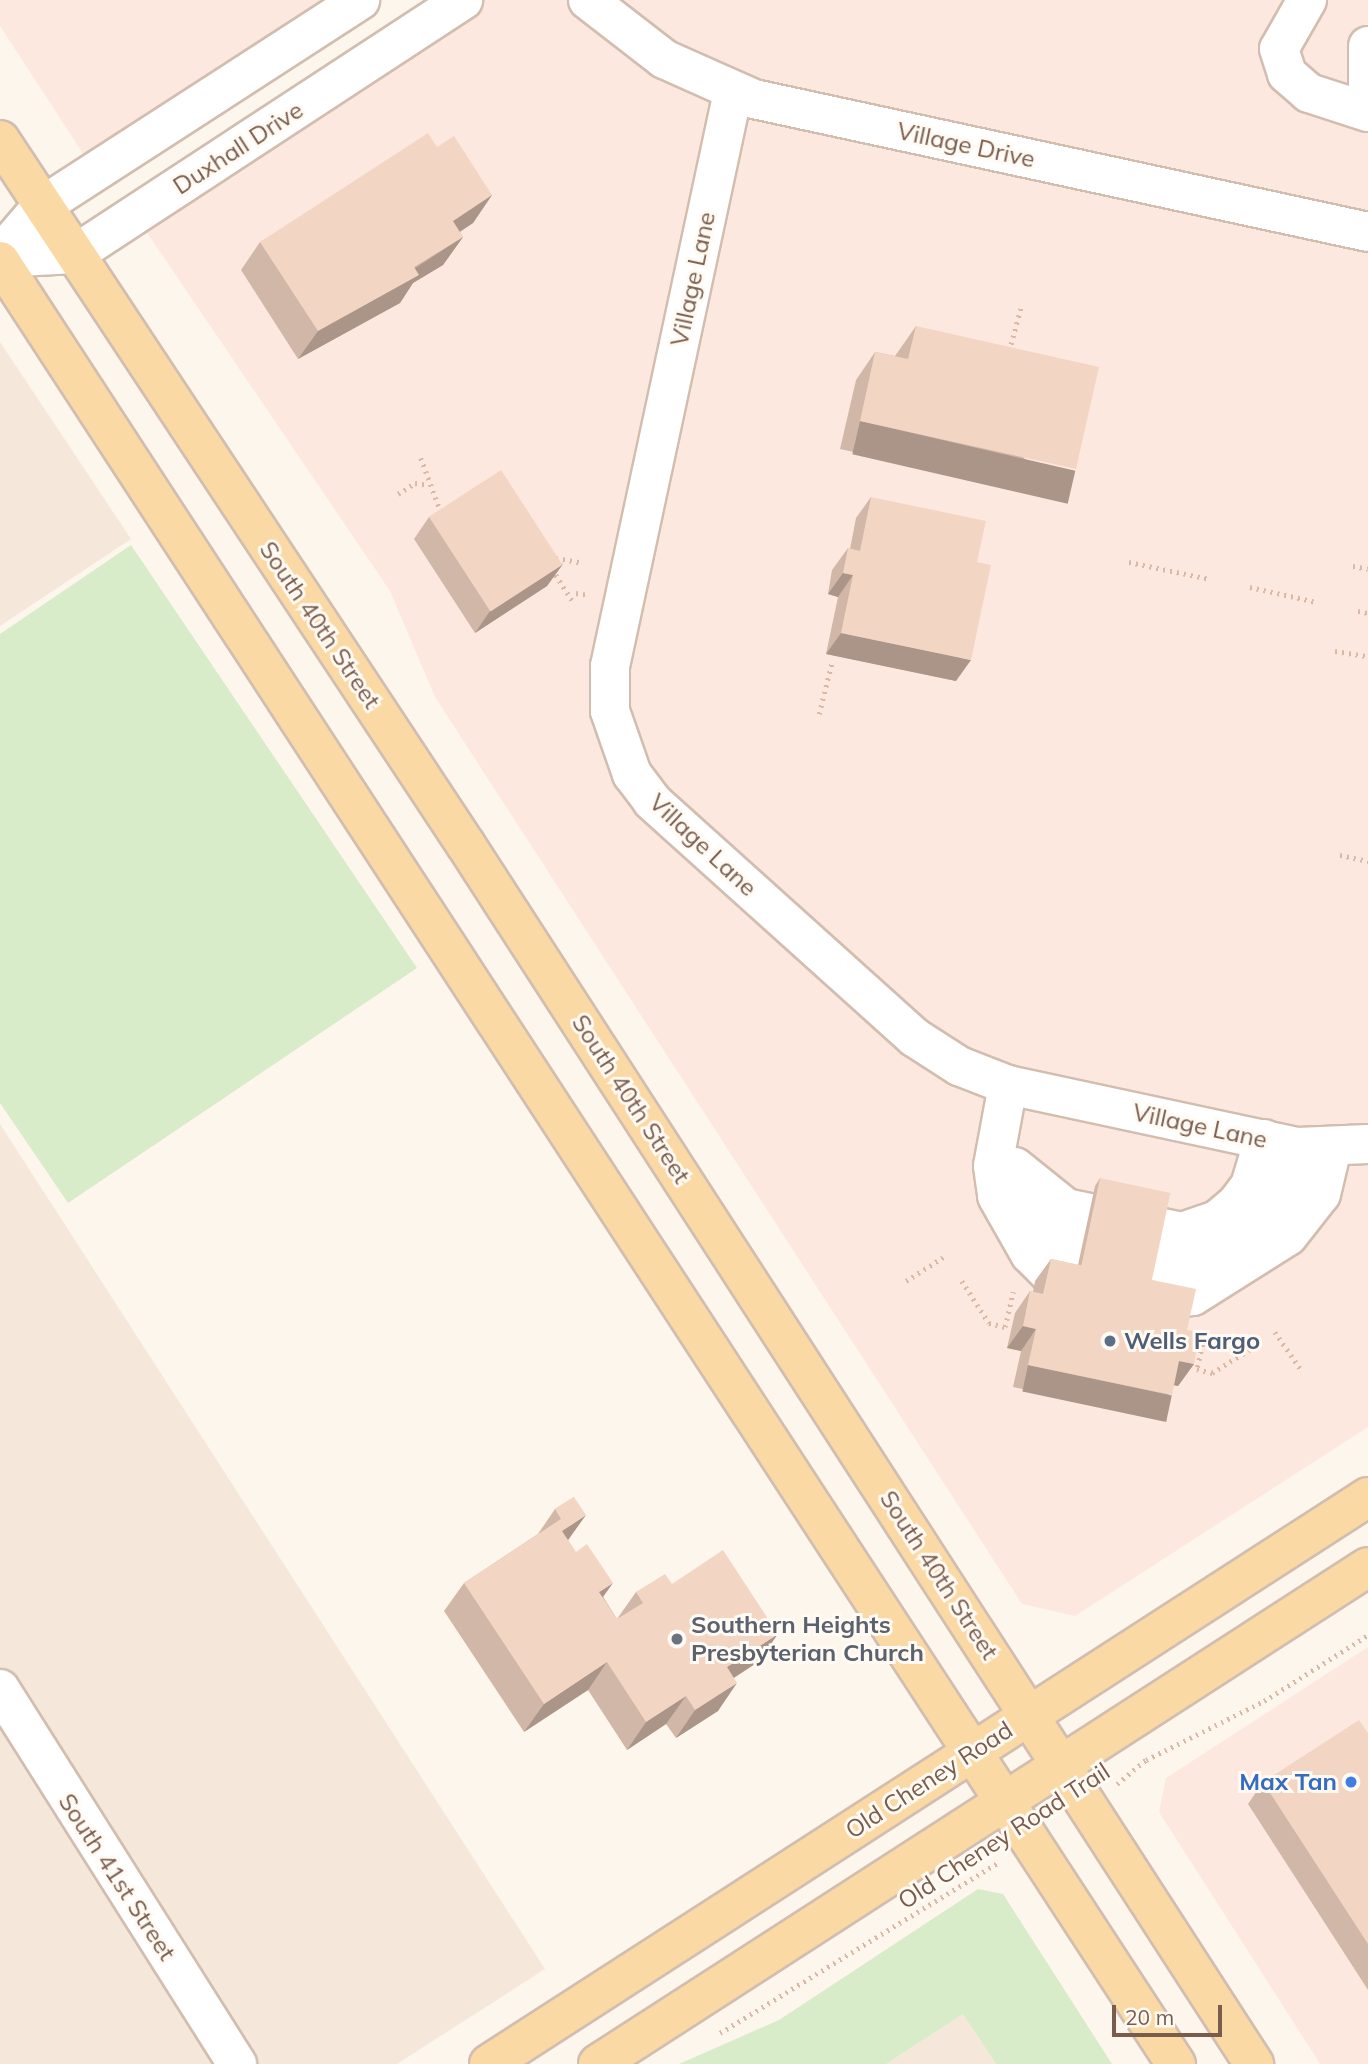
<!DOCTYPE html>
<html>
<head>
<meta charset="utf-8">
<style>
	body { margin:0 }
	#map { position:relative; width:1368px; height:2064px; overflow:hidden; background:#fdf6ec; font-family:Mulish,sans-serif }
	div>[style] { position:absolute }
	.residential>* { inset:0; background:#f5e8da }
	.commercial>* { inset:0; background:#fde8e0 }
	.green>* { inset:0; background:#d8ecc9 }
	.path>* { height:4.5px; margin-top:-2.25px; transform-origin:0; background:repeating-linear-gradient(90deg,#d9b8a5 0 2px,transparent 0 7px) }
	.roads { filter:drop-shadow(2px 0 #d1beb0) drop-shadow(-2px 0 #d1beb0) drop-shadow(0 2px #d1beb0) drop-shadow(0 -2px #d1beb0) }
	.minor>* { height:38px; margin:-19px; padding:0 19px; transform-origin:19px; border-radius:19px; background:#fff }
	.major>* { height:38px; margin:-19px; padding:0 19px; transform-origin:19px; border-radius:19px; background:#fbd9a5 }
	.wall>* { inset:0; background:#d1b7a8 }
	.shaded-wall>* { inset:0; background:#aa9588; transform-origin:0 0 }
	.building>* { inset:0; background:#f3d5c3; transform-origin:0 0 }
	.dots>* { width:19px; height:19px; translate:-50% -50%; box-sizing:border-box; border:4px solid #fffaf3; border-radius:50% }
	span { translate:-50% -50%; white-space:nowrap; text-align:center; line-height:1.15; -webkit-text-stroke:6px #fffaf3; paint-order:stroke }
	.street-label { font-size:24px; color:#7a5c4d }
	.service-label { font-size:24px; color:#4e5e75; font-weight:700 }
	.left { translate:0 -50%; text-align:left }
	.worship-label { font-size:24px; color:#5b616d; font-weight:700 }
	.shop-label { font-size:24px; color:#366cbe; font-weight:700 }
	.right { translate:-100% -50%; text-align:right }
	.scale { position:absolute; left:1112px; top:2005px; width:110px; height:32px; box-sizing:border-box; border:4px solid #7a5c4d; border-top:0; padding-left:9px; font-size:21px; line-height:24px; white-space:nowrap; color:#7a5c4d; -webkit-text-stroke:5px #fffaf3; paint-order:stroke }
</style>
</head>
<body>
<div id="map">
	<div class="residential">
		<div style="clip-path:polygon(0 342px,131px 539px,0 626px)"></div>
		<div style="clip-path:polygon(0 1124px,545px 1969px,397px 2064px,0 2064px)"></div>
		<div style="clip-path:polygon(963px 2014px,996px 2064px,886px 2064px)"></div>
	</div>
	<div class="commercial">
		<div style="clip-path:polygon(0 0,360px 0,95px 172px,0 26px)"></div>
		<div style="clip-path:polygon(463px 0,1368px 0,1368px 1427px,1075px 1616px,1022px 1604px,435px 697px,390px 591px,135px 215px)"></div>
		<div style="clip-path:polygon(1368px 1647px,1368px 2064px,1320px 2064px,1159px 1812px,1166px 1778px)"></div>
	</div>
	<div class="green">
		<div style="clip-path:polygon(131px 545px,417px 968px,68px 1203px,0 1103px,0 634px)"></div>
		<div style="clip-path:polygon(978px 1889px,1003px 1894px,1112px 2064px,996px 2064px,963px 2014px,886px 2064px,679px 2064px,779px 2020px)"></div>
	</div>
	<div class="path">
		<div style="left:1009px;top:351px;width:46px;rotate:-74.7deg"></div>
		<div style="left:421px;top:458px;width:58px;rotate:69.7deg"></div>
		<div style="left:398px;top:494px;width:20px;rotate:-33deg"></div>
		<div style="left:415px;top:483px;width:13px;rotate:9deg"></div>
		<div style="left:556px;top:558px;width:27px;rotate:10deg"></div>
		<div style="left:1129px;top:562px;width:83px;rotate:11.9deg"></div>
		<div style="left:1353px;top:566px;width:15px;rotate:11deg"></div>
		<div style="left:552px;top:569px;width:40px;rotate:57.1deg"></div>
		<div style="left:1250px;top:587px;width:68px;rotate:12.8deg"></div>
		<div style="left:576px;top:593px;width:12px;rotate:9deg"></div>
		<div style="left:1358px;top:611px;width:10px;rotate:11deg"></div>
		<div style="left:1335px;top:651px;width:33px;rotate:9deg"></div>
		<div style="left:819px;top:714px;width:54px;rotate:-76deg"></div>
		<div style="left:1340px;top:855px;width:29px;rotate:12deg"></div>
		<div style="left:906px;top:1281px;width:46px;rotate:-32.7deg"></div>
		<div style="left:962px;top:1281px;width:50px;rotate:57.3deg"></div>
		<div style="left:989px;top:1323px;width:16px;rotate:14deg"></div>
		<div style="left:1005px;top:1327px;width:36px;rotate:-77deg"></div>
		<div style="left:1206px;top:1331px;width:39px;rotate:103deg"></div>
		<div style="left:1197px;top:1369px;width:16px;rotate:15deg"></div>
		<div style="left:1212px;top:1373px;width:51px;rotate:-32.1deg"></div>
		<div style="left:1275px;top:1332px;width:47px;rotate:55.3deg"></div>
		<div style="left:1117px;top:1784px;width:38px;rotate:-40deg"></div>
		<div style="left:1146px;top:1760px;width:132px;rotate:-26.6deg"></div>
		<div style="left:1264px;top:1701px;width:123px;rotate:-32.4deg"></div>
		<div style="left:720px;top:2033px;width:327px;rotate:-31.5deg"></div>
	</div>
	<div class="roads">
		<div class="minor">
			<div style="left:588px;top:0;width:96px;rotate:37.8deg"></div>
			<div style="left:664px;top:59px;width:98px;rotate:24deg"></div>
			<div style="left:754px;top:99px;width:628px;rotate:12.22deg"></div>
			<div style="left:1307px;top:0;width:56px;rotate:119.7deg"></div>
			<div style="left:1279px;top:49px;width:26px;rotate:72deg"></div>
			<div style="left:1287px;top:74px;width:29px;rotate:41deg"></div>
			<div style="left:1309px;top:93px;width:62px;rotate:17.9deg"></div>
			<div style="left:1368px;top:46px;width:47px;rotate:90deg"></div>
			<div style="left:733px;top:92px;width:587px;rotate:102.09deg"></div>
			<div style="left:610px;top:666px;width:45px;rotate:90deg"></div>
			<div style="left:610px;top:711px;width:67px;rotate:70.8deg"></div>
			<div style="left:632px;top:774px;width:34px;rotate:53deg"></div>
			<div style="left:652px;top:801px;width:353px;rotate:42deg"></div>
			<div style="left:914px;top:1037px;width:54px;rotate:32.8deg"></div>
			<div style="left:959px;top:1066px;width:53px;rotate:21.2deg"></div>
			<div style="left:1008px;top:1085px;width:297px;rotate:12.1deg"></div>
			<div style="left:1298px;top:1147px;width:70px;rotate:-2.5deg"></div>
			<div style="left:0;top:255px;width:65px;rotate:-49.4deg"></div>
			<div style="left:42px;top:206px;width:379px;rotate:-32.9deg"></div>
			<div style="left:0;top:258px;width:75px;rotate:-3.1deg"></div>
			<div style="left:75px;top:254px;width:464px;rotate:-33.2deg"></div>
			<div style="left:1008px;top:1085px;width:82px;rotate:100.5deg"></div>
			<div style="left:993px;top:1166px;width:30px;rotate:82deg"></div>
			<div style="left:997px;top:1196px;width:67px;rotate:60.4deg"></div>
			<div style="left:1030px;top:1254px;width:28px;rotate:45deg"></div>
			<div style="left:1050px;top:1274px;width:116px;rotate:13deg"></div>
			<div style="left:1163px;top:1300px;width:30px;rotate:-8deg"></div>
			<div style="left:1193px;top:1296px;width:112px;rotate:-32.3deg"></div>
			<div style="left:1288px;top:1236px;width:53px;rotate:-51.8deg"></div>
			<div style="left:1321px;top:1194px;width:47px;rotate:-76.6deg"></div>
			<div style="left:1015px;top:1167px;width:65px;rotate:38.8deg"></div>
			<div style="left:1066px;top:1208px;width:118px;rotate:11.7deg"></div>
			<div style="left:1182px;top:1232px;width:37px;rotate:-19deg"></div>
			<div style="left:1217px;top:1220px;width:26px;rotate:-40deg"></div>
			<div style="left:1237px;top:1203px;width:21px;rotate:-53deg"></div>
			<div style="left:1250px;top:1186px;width:49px;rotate:-73.4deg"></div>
			<div style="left:1018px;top:1193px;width:31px;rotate:58deg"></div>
			<div style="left:1034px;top:1219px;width:38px;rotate:40deg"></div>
			<div style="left:1063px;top:1243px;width:96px;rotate:13.9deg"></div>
			<div style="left:1156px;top:1266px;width:28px;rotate:-4deg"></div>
			<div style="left:1184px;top:1264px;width:88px;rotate:-30.1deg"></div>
			<div style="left:1260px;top:1220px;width:29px;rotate:-46deg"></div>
			<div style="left:1280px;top:1199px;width:55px;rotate:-70.9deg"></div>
			<div style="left:0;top:1689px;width:444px;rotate:57.7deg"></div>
		</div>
		<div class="major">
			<div style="left:0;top:140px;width:845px;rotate:56.54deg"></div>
			<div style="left:466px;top:845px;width:1452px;rotate:57.12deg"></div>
			<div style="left:0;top:261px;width:2153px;rotate:56.89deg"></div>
			<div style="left:489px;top:2064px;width:1046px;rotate:-32.82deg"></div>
			<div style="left:598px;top:2064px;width:916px;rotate:-32.84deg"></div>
		</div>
	</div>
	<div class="wall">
		<div style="clip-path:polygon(437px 147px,492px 195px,473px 223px,460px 232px,463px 237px,443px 265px,413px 283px,400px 303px,298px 359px,241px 270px,260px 242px)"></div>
		<div style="clip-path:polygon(916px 326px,1056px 497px,840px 449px,856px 380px,875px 352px,895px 356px)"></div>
		<div style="clip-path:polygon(871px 497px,977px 562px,956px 681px,826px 654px,838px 597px,828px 594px,832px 570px,848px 548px,850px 549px,856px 518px)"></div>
		<div style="clip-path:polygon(429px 517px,563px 564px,547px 586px,475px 633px,414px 539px)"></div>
		<div style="clip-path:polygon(1100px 1178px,1151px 1280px,1187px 1330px,1194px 1364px,1178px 1386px,1174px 1385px,1157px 1417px,1013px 1387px,1021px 1351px,1007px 1348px,1015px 1313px,1030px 1291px,1033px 1292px,1035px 1281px,1051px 1259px,1078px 1265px,1095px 1186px)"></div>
		<div style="clip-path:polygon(574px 1497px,568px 1540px,617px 1619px,636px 1592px,672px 1584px,758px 1662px,734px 1678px,718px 1711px,676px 1738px,666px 1724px,627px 1750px,588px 1690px,524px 1732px,444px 1611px,464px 1583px,538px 1534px,555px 1509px)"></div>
		<div style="clip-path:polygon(1368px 1733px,1368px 1990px,1248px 1804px,1263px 1782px)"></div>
	</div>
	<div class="shaded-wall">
		<div style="clip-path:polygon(492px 195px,473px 223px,433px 249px,453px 221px)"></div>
		<div style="clip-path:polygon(463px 237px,443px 265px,413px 283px,400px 303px,298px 359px,318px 331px)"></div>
		<div style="left:860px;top:421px;width:221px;height:34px;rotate:13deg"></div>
		<div style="clip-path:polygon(563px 564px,547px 586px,475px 633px,490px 611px)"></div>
		<div style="clip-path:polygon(843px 573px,853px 575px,838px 597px,828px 594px)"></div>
		<div style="clip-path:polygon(841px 633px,971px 660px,956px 681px,826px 654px)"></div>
		<div style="clip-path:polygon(1023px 1326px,1036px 1329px,1021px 1351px,1007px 1348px)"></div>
		<div style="clip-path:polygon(1179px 1361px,1194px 1364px,1178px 1386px,1164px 1383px)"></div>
		<div style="left:1028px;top:1365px;width:147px;height:27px;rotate:12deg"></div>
		<div style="clip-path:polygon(586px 1515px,566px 1543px,562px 1531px)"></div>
		<div style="clip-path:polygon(613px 1583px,593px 1611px,599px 1592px)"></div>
		<div style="clip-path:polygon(778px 1634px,758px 1662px,707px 1695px,727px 1667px)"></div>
		<div style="clip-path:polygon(607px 1662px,588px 1690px,524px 1732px,544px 1704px)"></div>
		<div style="clip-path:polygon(737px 1683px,718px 1711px,676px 1738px,695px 1710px)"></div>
		<div style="clip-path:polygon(686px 1696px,666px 1724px,627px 1750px,646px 1722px)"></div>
	</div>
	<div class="building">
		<div style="clip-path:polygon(428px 133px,437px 147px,454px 136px,492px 195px,453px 221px,463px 237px,414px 267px,419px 275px,318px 331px,260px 242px)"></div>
		<div style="clip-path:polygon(916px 326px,1099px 367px,1076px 469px,860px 421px,875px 352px,908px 359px)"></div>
		<div style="left:501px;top:470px;width:113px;height:86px;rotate:57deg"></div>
		<div style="clip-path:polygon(871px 497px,986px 521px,977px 562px,991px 565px,971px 660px,841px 633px,853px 575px,843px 573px,848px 548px,860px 551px)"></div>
		<div style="left:1100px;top:1178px;width:72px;height:90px;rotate:12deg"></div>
		<div style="clip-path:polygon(1051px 1259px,1196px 1289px,1187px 1330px,1200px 1332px,1194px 1364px,1179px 1361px,1172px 1395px,1028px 1365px,1036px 1329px,1023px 1326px,1030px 1291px,1043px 1294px)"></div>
		<div style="clip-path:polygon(574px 1497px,586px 1515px,562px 1531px,576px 1552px,587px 1544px,613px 1583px,599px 1592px,617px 1619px,643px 1603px,636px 1592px,665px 1574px,672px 1584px,723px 1550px,778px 1634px,727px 1667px,737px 1683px,695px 1710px,686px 1696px,646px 1722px,607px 1662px,544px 1704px,464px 1583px,561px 1519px,555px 1509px)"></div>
		<div style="clip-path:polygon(1359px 1720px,1368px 1733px,1368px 1944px,1263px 1782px)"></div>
	</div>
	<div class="dots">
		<div style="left:1110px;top:1341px;background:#5c6f8a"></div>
		<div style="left:677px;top:1639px;background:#6b7280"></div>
		<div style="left:1351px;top:1782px;background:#3f7fe0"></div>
	</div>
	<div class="street-label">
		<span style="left:966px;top:145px;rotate:12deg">Village Drive</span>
		<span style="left:238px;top:148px;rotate:-33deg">Duxhall Drive</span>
		<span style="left:693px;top:279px;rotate:-78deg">Village Lane</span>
		<span style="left:320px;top:625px;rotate:56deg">South 40th Street</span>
		<span style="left:703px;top:845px;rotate:43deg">Village Lane</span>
		<span style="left:631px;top:1099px;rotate:57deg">South 40th Street</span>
		<span style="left:1200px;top:1126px;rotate:12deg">Village Lane</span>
		<span style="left:939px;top:1575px;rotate:57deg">South 40th Street</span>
		<span style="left:929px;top:1780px;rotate:-33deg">Old Cheney Road</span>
		<span style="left:1004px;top:1836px;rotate:-33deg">Old Cheney Road Trail</span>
		<span style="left:117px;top:1877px;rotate:57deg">South 41st Street</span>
	</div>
	<div class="service-label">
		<span class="left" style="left:1124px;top:1341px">Wells Fargo</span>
	</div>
	<div class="worship-label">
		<span class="left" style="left:691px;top:1639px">Southern Heights<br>Presbyterian Church</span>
	</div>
	<div class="shop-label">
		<span class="right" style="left:1337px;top:1782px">Max Tan</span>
	</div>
	<div class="scale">20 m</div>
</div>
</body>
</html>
